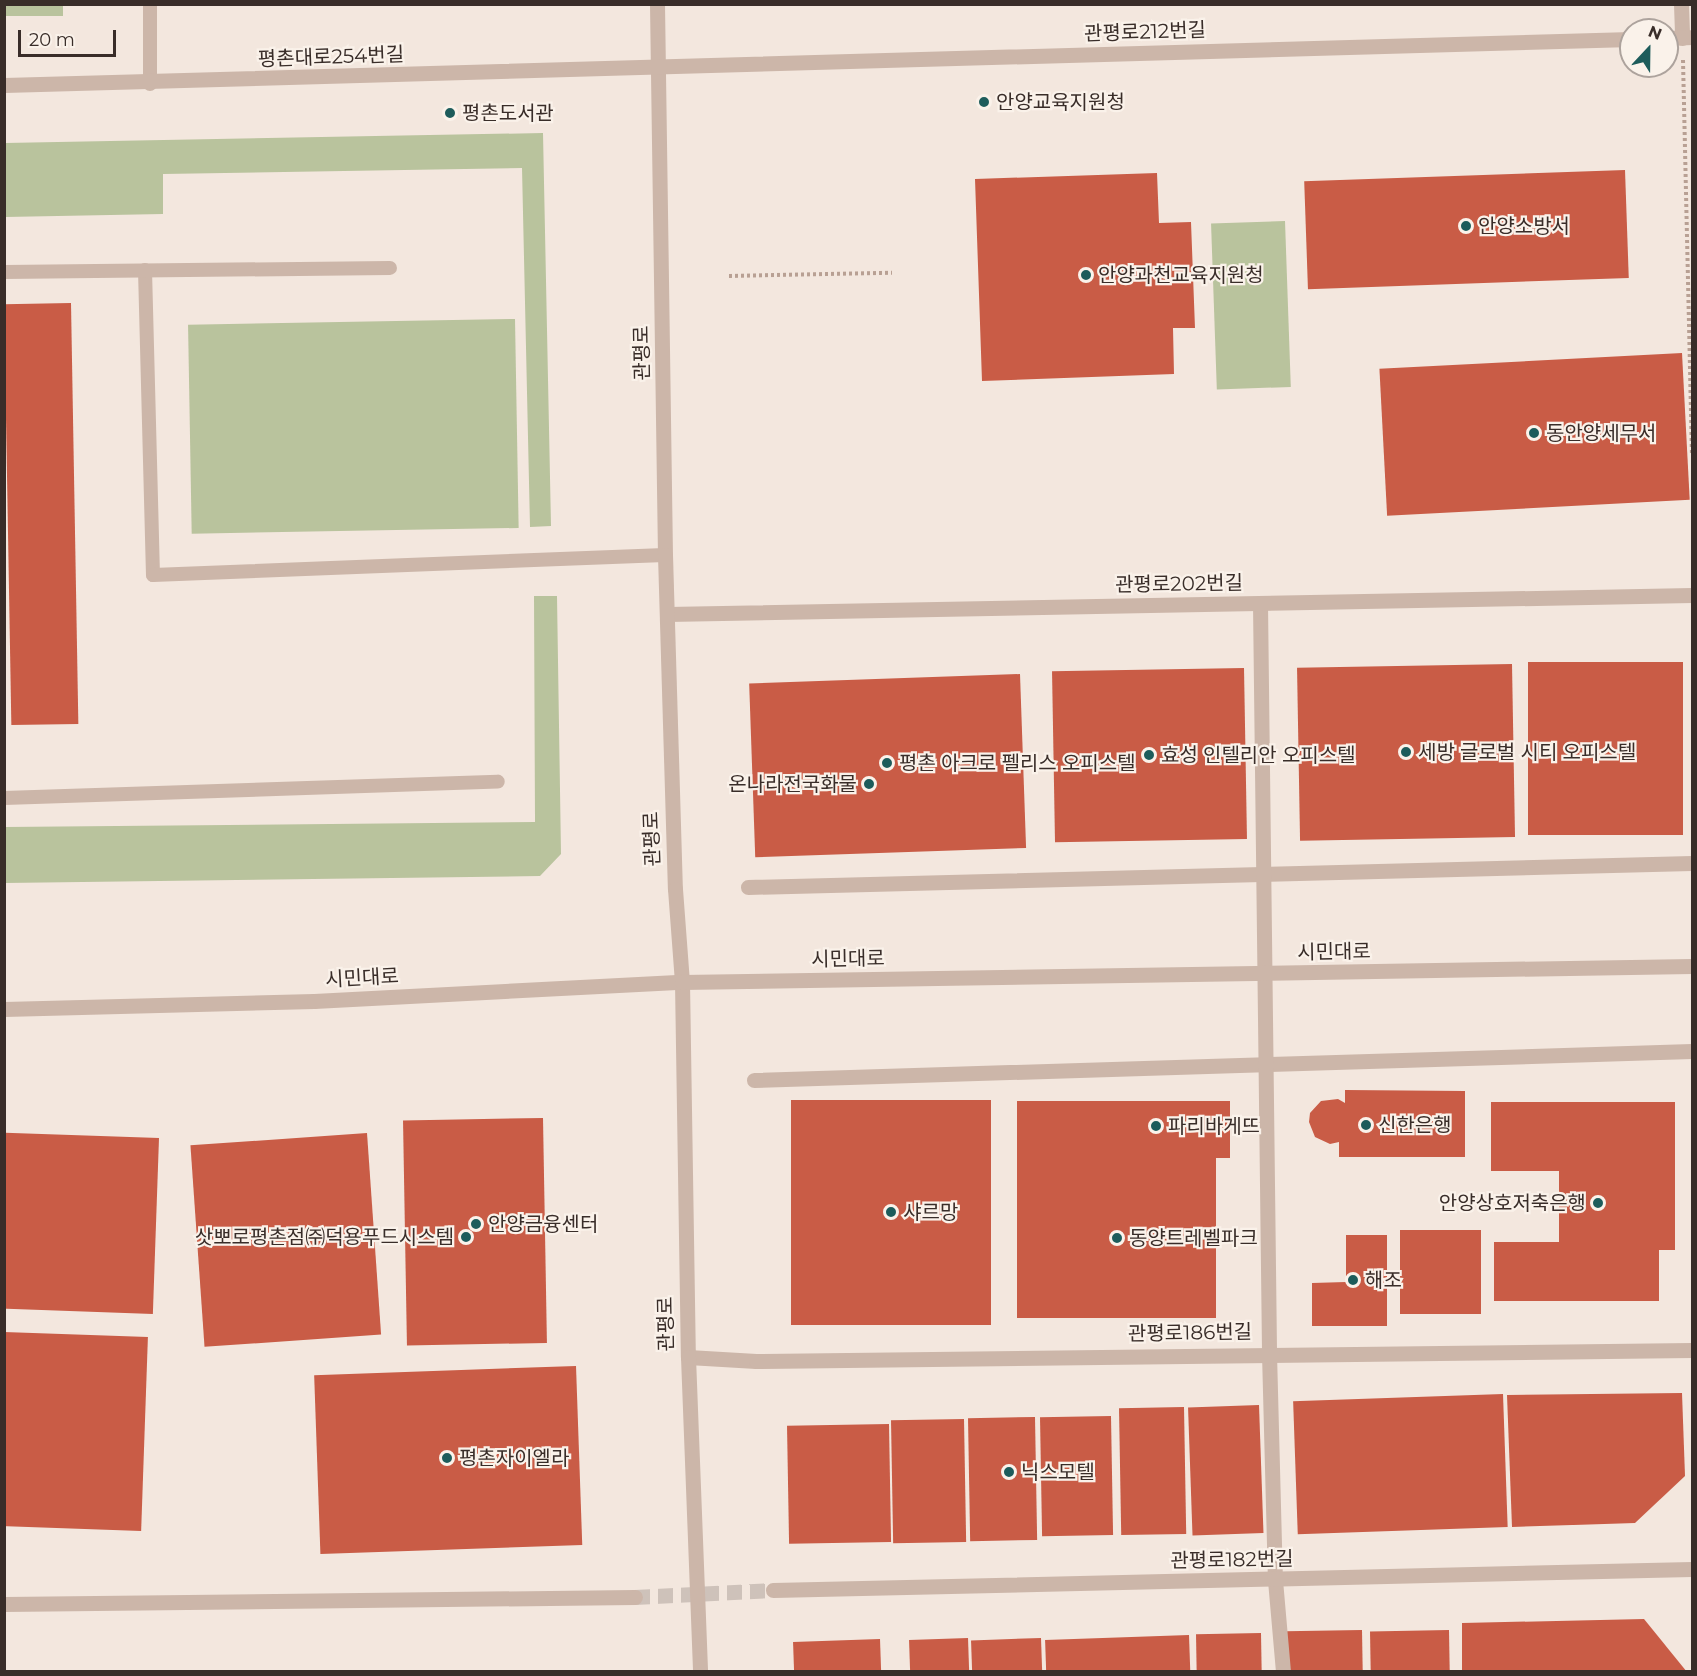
<!DOCTYPE html>
<html>
<head>
<meta charset="utf-8">
<style>
	body { margin:0 }
	#map { position:relative; width:1697px; height:1676px; overflow:hidden; background:#f3e7de; font-family:Montserrat,"Noto Sans KR",sans-serif }
	div>[style] { position:absolute }
	.green>* { inset:0; background:#b9c39d; transform-origin:0 0 }
	.building>* { inset:0; background:#c95c46; transform-origin:0 0 }
	.pedestrian-tunnel>* { height:15px; margin-top:-7.5px; transform-origin:0; background:repeating-linear-gradient(90deg,#cec2ba 0 15px,transparent 0 23px) }
	.path>* { height:4px; margin-top:-2px; transform-origin:0; background:repeating-linear-gradient(90deg,#b8a093 0 3px,transparent 0 6px) }
	.service>* { height:14px; margin:-7px; padding:0 7px; transform-origin:7px; border-radius:7px; background:#ccb6a9 }
	.pedestrian>* { height:15px; margin:-7.5px; padding:0 7.5px; transform-origin:7.5px; border-radius:7.5px; background:#ccb6a9 }
	.minor>* { height:15px; margin:-7.5px; padding:0 7.5px; transform-origin:7.5px; border-radius:7.5px; background:#ccb6a9 }
	.tertiary>* { height:15px; margin:-7.5px; padding:0 7.5px; transform-origin:7.5px; border-radius:7.5px; background:#ccb6a9 }
	.dots>* { width:16px; height:16px; translate:-50% -50%; box-sizing:border-box; border:3px solid #faf2ea; border-radius:50% }
	span { translate:-50% -50%; white-space:nowrap; text-align:center; line-height:1.15; -webkit-text-stroke:4.5px #faf2ea; paint-order:stroke }
	.street-label { font-size:20px; color:#392d29 }
	.poi-label { font-size:20px; color:#392d29 }
	.left { translate:0 -50%; text-align:left }
	.right { translate:-100% -50%; text-align:right }
	.frame { position:absolute; inset:0; border:6px solid #392d29; pointer-events:none }
	.north { position:absolute; left:1619px; top:18px; width:60px; height:60px; box-sizing:border-box; background:#faf2ea; border:2px solid #ada39d; border-radius:50%; rotate:22deg; font-size:16px; font-weight:700; line-height:24px; text-align:center; color:#392d29 }
	.north::after { content:''; display:block; margin:auto; width:21px; height:27px; background:#1d5c5b; clip-path:polygon(50% 0,100% 100%,50% 72%,0 100%) }
	.scale { position:absolute; left:18px; top:30px; width:98px; height:27px; box-sizing:border-box; border:3px solid #392d29; border-top:0; padding-left:8px; font-size:18px; line-height:21px; white-space:nowrap; color:#392d29; -webkit-text-stroke:4px #faf2ea; paint-order:stroke }
</style>
</head>
<body>
<div id="map">
	<div class="green">
		<div style="left:4px;top:5px;width:59px;height:11px"></div>
		<div style="clip-path:polygon(543px 133px,551px 526px,530px 527px,522px 168px,163px 174px,163px 214px,5px 217px,5px 143px)"></div>
		<div style="left:1285px;top:221px;width:166px;height:74px;rotate:88deg"></div>
		<div style="left:515px;top:319px;width:209px;height:327px;rotate:89deg"></div>
		<div style="clip-path:polygon(534px 596px,557px 596px,561px 854px,540px 876px,5px 883px,5px 827px,535px 822px)"></div>
	</div>
	<div class="building">
		<div style="left:1625px;top:170px;width:108px;height:321px;rotate:88deg"></div>
		<div style="clip-path:polygon(1157px 173px,1159px 223px,1191px 222px,1195px 328px,1173px 328px,1174px 374px,982px 381px,975px 179px)"></div>
		<div style="left:71px;top:303px;width:421px;height:67px;rotate:89deg"></div>
		<div style="left:1682px;top:353px;width:147px;height:303px;rotate:87deg"></div>
		<div style="left:1528px;top:662px;width:155px;height:173px"></div>
		<div style="left:1512px;top:664px;width:173px;height:215px;rotate:89deg"></div>
		<div style="left:1244px;top:668px;width:171px;height:192px;rotate:89deg"></div>
		<div style="left:1020px;top:674px;width:174px;height:271px;rotate:88deg"></div>
		<div style="clip-path:polygon(1345px 1090px,1465px 1091px,1465px 1157px,1339px 1157px,1339px 1142px,1330px 1144px,1315px 1137px,1309px 1122px,1310px 1113px,1321px 1101px,1338px 1099px,1345px 1103px)"></div>
		<div style="left:791px;top:1100px;width:200px;height:225px"></div>
		<div style="clip-path:polygon(1017px 1101px,1230px 1101px,1230px 1158px,1216px 1158px,1216px 1318px,1017px 1318px)"></div>
		<div style="clip-path:polygon(1491px 1102px,1675px 1102px,1675px 1250px,1659px 1250px,1659px 1301px,1494px 1301px,1494px 1242px,1559px 1242px,1559px 1171px,1491px 1171px)"></div>
		<div style="left:543px;top:1118px;width:225px;height:140px;rotate:89deg"></div>
		<div style="left:367px;top:1133px;width:202px;height:177px;rotate:86deg"></div>
		<div style="left:159px;top:1138px;width:176px;height:154px;rotate:92deg"></div>
		<div style="left:1400px;top:1230px;width:81px;height:84px"></div>
		<div style="clip-path:polygon(1346px 1235px,1387px 1235px,1387px 1326px,1312px 1326px,1312px 1283px,1346px 1282px)"></div>
		<div style="left:4px;top:1332px;width:144px;height:194px;rotate:2deg"></div>
		<div style="left:576px;top:1366px;width:179px;height:262px;rotate:88deg"></div>
		<div style="clip-path:polygon(1682px 1393px,1685px 1476px,1635px 1523px,1512px 1527px,1507px 1395px)"></div>
		<div style="left:1503px;top:1394px;width:133px;height:210px;rotate:88deg"></div>
		<div style="left:1259px;top:1405px;width:128px;height:71px;rotate:88deg"></div>
		<div style="left:1184px;top:1407px;width:127px;height:65px;rotate:89deg"></div>
		<div style="left:1111px;top:1416px;width:119px;height:71px;rotate:89deg"></div>
		<div style="left:1035px;top:1417px;width:123px;height:67px;rotate:89deg"></div>
		<div style="left:964px;top:1419px;width:123px;height:73px;rotate:89deg"></div>
		<div style="left:889px;top:1424px;width:118px;height:102px;rotate:89deg"></div>
		<div style="clip-path:polygon(1644px 1619px,1687px 1672px,1462px 1672px,1462px 1623px)"></div>
		<div style="left:1362px;top:1630px;width:42px;height:76px;rotate:89deg"></div>
		<div style="left:1449px;top:1630px;width:42px;height:79px;rotate:89deg"></div>
		<div style="left:1261px;top:1633px;width:39px;height:65px;rotate:89deg"></div>
		<div style="left:1189px;top:1635px;width:37px;height:144px;rotate:88deg"></div>
		<div style="left:968px;top:1638px;width:34px;height:59px;rotate:88deg"></div>
		<div style="left:1041px;top:1638px;width:34px;height:70px;rotate:88deg"></div>
		<div style="left:880px;top:1639px;width:33px;height:87px;rotate:88deg"></div>
	</div>
	<div class="pedestrian-tunnel">
		<div style="left:635px;top:1597px;width:138px;rotate:-2.9deg"></div>
	</div>
	<div class="path">
		<div style="left:1683px;top:60px;width:393px;rotate:88.7deg"></div>
		<div style="left:729px;top:276px;width:163px;rotate:-1.1deg"></div>
	</div>
	<div class="service">
		<div style="left:150px;top:4px;width:80px;rotate:90deg"></div>
		<div style="left:145px;top:270px;width:305px;rotate:88.5deg"></div>
		<div style="left:153px;top:575px;width:512px;rotate:-2.24deg"></div>
		<div style="left:4px;top:272px;width:386px;rotate:-0.6deg"></div>
		<div style="left:4px;top:798px;width:494px;rotate:-1.9deg"></div>
	</div>
	<div class="pedestrian">
		<div style="left:1681px;top:4px;width:34px;rotate:88deg"></div>
		<div style="left:748px;top:887px;width:944px;rotate:-1.46deg"></div>
		<div style="left:754px;top:1080px;width:938px;rotate:-1.77deg"></div>
		<div style="left:1269px;top:1353px;width:227px;rotate:88.5deg"></div>
		<div style="left:1275px;top:1580px;width:92px;rotate:85deg"></div>
		<div style="left:773px;top:1590px;width:919px;rotate:-1.31deg"></div>
		<div style="left:4px;top:1604px;width:631px;rotate:-0.64deg"></div>
	</div>
	<div class="minor">
		<div style="left:1260px;top:603px;width:750px;rotate:89.31deg"></div>
		<div style="left:667px;top:614px;width:1025px;rotate:-1.06deg"></div>
		<div style="left:688px;top:1357px;width:68px;rotate:3.4deg"></div>
		<div style="left:756px;top:1361px;width:936px;rotate:-0.67deg"></div>
	</div>
	<div class="tertiary">
		<div style="left:657px;top:4px;width:551px;rotate:89.17deg"></div>
		<div style="left:665px;top:555px;width:334px;rotate:88.3deg"></div>
		<div style="left:675px;top:889px;width:93px;rotate:85.7deg"></div>
		<div style="left:682px;top:982px;width:375px;rotate:89.1deg"></div>
		<div style="left:688px;top:1357px;width:315px;rotate:87.8deg"></div>
		<div style="left:1667px;top:38px;width:25px;rotate:-2deg"></div>
		<div style="left:4px;top:85px;width:1628px;rotate:-1.62deg"></div>
		<div style="left:4px;top:1009px;width:310px;rotate:-1.5deg"></div>
		<div style="left:314px;top:1001px;width:368px;rotate:-3deg"></div>
		<div style="left:682px;top:982px;width:1010px;rotate:-0.91deg"></div>
	</div>
	<div class="dots">
		<div style="left:984px;top:102px;background:#1d5c5b"></div>
		<div style="left:450px;top:113px;background:#1d5c5b"></div>
		<div style="left:1466px;top:226px;background:#1d5c5b"></div>
		<div style="left:1086px;top:275px;background:#1d5c5b"></div>
		<div style="left:1534px;top:433px;background:#1d5c5b"></div>
		<div style="left:1406px;top:752px;background:#1d5c5b"></div>
		<div style="left:1149px;top:755px;background:#1d5c5b"></div>
		<div style="left:887px;top:763px;background:#1d5c5b"></div>
		<div style="left:869px;top:784px;background:#1d5c5b"></div>
		<div style="left:1366px;top:1125px;background:#1d5c5b"></div>
		<div style="left:1156px;top:1126px;background:#1d5c5b"></div>
		<div style="left:1598px;top:1203px;background:#1d5c5b"></div>
		<div style="left:891px;top:1212px;background:#1d5c5b"></div>
		<div style="left:476px;top:1224px;background:#1d5c5b"></div>
		<div style="left:466px;top:1237px;background:#1d5c5b"></div>
		<div style="left:1117px;top:1238px;background:#1d5c5b"></div>
		<div style="left:1353px;top:1280px;background:#1d5c5b"></div>
		<div style="left:447px;top:1458px;background:#1d5c5b"></div>
		<div style="left:1009px;top:1472px;background:#1d5c5b"></div>
	</div>
	<div class="street-label">
		<span style="left:1145px;top:32px;rotate:-2deg">관평로212번길</span>
		<span style="left:331px;top:57px;rotate:-2deg">평촌대로254번길</span>
		<span style="left:642px;top:353px;rotate:-91deg">관평로</span>
		<span style="left:1179px;top:584px;rotate:-1deg">관평로202번길</span>
		<span style="left:652px;top:839px;rotate:-92deg">관평로</span>
		<span style="left:1334px;top:952px;rotate:-1deg">시민대로</span>
		<span style="left:848px;top:959px;rotate:-1deg">시민대로</span>
		<span style="left:362px;top:978px;rotate:-3deg">시민대로</span>
		<span style="left:666px;top:1324px;rotate:-91deg">관평로</span>
		<span style="left:1190px;top:1333px;rotate:-1deg">관평로186번길</span>
		<span style="left:1232px;top:1560px;rotate:-1deg">관평로182번길</span>
	</div>
	<div class="poi-label">
		<span class="left" style="left:996px;top:102px">안양교육지원청</span>
		<span class="left" style="left:462px;top:113px">평촌도서관</span>
		<span class="left" style="left:1478px;top:226px">안양소방서</span>
		<span class="left" style="left:1098px;top:275px">안양과천교육지원청</span>
		<span class="left" style="left:1546px;top:433px">동안양세무서</span>
		<span class="left" style="left:1418px;top:752px">세방 글로벌 시티 오피스텔</span>
		<span class="left" style="left:1161px;top:755px">효성 인텔리안 오피스텔</span>
		<span class="left" style="left:899px;top:763px">평촌 아크로 펠리스 오피스텔</span>
		<span class="right" style="left:857px;top:784px">온나라전국화물</span>
		<span class="left" style="left:1378px;top:1125px">신한은행</span>
		<span class="left" style="left:1168px;top:1126px">파리바게뜨</span>
		<span class="right" style="left:1586px;top:1203px">안양상호저축은행</span>
		<span class="left" style="left:903px;top:1212px">샤르망</span>
		<span class="left" style="left:488px;top:1224px">안양금융센터</span>
		<span class="right" style="left:454px;top:1237px">삿뽀로평촌점㈜덕용푸드시스템</span>
		<span class="left" style="left:1129px;top:1238px">동양트레벨파크</span>
		<span class="left" style="left:1365px;top:1280px">해조</span>
		<span class="left" style="left:459px;top:1458px">평촌자이엘라</span>
		<span class="left" style="left:1021px;top:1472px">닉스모텔</span>
	</div>
	<div class="frame"></div>
	<div class="north">N</div>
	<div class="scale">20 m</div>
</div>
</body>
</html>
